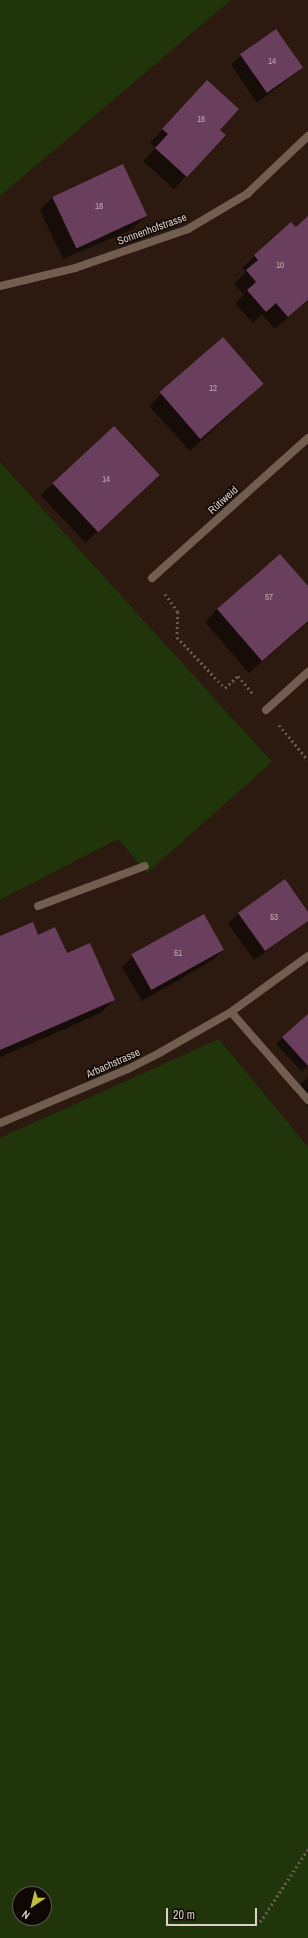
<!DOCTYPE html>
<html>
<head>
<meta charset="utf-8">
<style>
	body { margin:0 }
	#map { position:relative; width:308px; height:1938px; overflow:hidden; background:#2c190f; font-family:"Archivo Narrow",sans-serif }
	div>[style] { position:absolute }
	.green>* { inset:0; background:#203509 }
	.shadow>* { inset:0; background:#0007; transform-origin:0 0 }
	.building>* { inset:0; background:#6a3f5e; transform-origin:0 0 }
	.path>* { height:2.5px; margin-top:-1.25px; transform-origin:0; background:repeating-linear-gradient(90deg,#6c5a51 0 2px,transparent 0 5px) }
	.lane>* { height:8px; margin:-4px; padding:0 4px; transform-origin:4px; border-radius:4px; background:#725e51 }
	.street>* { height:8px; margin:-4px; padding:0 4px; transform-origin:4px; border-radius:4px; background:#725e51 }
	span { translate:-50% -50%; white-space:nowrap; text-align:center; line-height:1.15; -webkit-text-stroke:3px #0f0704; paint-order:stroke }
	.number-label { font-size:9px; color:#c0abae }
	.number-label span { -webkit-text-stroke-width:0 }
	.street-label { font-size:11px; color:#ddcfc8 }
	.north { position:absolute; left:12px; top:1886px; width:40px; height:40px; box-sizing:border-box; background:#0f0704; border:1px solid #615752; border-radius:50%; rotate:215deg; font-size:11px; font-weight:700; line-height:16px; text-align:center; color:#ddcfc8 }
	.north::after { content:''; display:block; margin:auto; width:14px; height:18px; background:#c0be40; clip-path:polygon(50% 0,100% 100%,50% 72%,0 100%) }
	.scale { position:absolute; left:166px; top:1908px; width:91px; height:18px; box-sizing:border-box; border:2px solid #ddcfc8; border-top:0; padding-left:5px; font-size:12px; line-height:14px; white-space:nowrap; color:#ddcfc8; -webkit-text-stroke:3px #0f0704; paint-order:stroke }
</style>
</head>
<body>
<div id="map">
	<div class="green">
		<div style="clip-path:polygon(0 0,231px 0,0 196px)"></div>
		<div style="clip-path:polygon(0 462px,272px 762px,147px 873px,118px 839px,0 900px)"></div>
		<div style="clip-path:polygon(evenodd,219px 1039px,308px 1147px,308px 1938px,0 1938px,0 1138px,219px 1039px,20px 1894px,44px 1894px,44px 1918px,20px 1918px,20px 1894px)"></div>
	</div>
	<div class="shadow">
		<div style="clip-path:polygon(241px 55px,302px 68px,257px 103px,231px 65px)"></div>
		<div style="clip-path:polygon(195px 94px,224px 135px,174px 189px,143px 161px,156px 148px,150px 143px)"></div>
		<div style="clip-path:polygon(53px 197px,145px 216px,133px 229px,63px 259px,40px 210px)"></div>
		<div style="clip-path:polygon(308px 218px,308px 301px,275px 329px,262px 315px,253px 323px,235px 304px,244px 295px,234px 284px,246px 272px,242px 268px,291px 224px,296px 229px)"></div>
		<div style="clip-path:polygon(222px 338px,250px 396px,190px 451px,149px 406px)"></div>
		<div style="left:114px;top:427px;width:65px;height:100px;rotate:47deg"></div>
		<div style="clip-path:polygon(308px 588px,308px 622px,249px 673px,205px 622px,217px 609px)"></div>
		<div style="clip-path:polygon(239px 913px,308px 913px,308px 920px,254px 960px,228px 924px)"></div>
		<div style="clip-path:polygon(0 937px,66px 954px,114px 999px,101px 1013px,0 1057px)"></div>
		<div style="clip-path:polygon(223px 950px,213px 960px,142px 1001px,122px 967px,133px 956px)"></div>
		<div style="clip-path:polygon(308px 1015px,308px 1066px,302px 1072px,276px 1044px)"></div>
		<div style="clip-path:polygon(308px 1077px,308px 1107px,294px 1091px)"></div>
	</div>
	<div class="building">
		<div style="left:276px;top:29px;width:47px;height:44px;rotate:55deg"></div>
		<div style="clip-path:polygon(207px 80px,239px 109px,220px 130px,226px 135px,187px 177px,155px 148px,168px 134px,162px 129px)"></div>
		<div style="left:123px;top:164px;width:57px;height:78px;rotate:65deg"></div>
		<div style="clip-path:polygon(308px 216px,308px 300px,288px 317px,276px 303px,266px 312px,247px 290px,256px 282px,246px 270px,258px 260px,254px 255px,291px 222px,296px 227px)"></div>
		<div style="left:223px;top:337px;width:62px;height:84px;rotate:49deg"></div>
		<div style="left:114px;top:426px;width:67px;height:84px;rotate:47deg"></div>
		<div style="clip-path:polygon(280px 554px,308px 586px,308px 621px,262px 661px,217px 609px)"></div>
		<div style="clip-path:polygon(285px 879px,308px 912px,308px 921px,265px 951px,238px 913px)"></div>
		<div style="left:204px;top:914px;width:41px;height:83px;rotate:61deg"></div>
		<div style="clip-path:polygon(33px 922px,38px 935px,55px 927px,67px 953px,90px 943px,115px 1000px,0 1050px,0 936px)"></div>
		<div style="clip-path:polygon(308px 1014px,308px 1066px,282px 1037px)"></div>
	</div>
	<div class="path">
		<div style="left:165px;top:594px;width:22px;rotate:54deg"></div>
		<div style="left:178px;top:612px;width:25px;rotate:92deg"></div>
		<div style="left:177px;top:637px;width:70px;rotate:46.7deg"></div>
		<div style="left:225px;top:688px;width:18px;rotate:-43deg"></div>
		<div style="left:238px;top:676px;width:25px;rotate:50deg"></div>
		<div style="left:279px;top:725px;width:45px;rotate:50.4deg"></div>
		<div style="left:260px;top:1922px;width:87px;rotate:-56.7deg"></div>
	</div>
	<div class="lane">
		<div style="left:266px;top:710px;width:57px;rotate:-42.1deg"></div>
		<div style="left:38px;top:906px;width:114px;rotate:-20.5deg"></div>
	</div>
	<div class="street">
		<div style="left:0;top:286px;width:77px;rotate:-13.5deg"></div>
		<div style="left:75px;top:268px;width:120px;rotate:-19deg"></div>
		<div style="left:188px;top:229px;width:69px;rotate:-30.7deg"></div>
		<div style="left:247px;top:194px;width:84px;rotate:-43.6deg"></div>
		<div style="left:152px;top:578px;width:210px;rotate:-41.9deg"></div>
		<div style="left:231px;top:1012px;width:117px;rotate:48.8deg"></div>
		<div style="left:0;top:1123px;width:139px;rotate:-22.9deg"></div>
		<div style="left:128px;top:1069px;width:37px;rotate:-27deg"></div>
		<div style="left:161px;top:1052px;width:81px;rotate:-29.7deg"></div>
		<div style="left:231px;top:1012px;width:95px;rotate:-36deg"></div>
	</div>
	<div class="number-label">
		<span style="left:272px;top:61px">14</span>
		<span style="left:201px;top:119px">16</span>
		<span style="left:99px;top:206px">18</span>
		<span style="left:280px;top:265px">10</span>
		<span style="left:213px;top:388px">12</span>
		<span style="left:106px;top:479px">14</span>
		<span style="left:269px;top:597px">57</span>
		<span style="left:274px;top:917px">53</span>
		<span style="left:178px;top:953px">51</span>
	</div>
	<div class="street-label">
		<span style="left:152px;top:229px;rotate:-20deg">Sonnenhofstrasse</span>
		<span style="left:223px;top:500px;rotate:-42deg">Rütiweid</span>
		<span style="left:113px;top:1063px;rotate:-24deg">Arbachstrasse</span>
	</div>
	<div class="north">N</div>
	<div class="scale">20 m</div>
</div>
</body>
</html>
